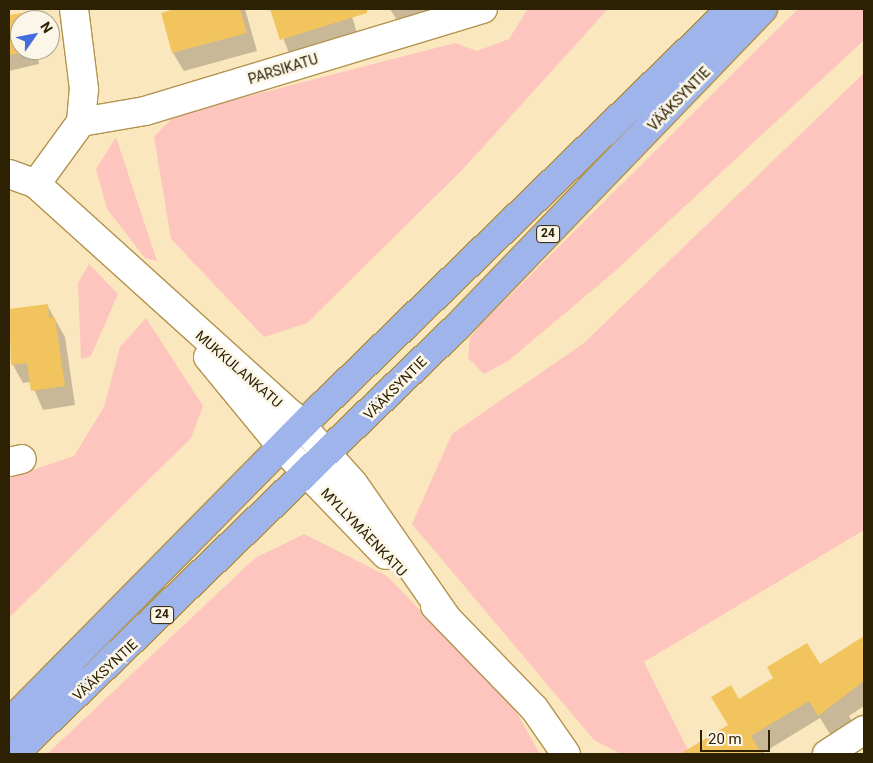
<!DOCTYPE html>
<html>
<head>
<meta charset="utf-8">
<style>
	body { margin:0 }
	#map { position:relative; width:873px; height:763px; overflow:hidden; background:#fae7be; font-family:Roboto,sans-serif }
	div>[style] { position:absolute }
	.green>* { inset:0; background:#fdc5be }
	.shadow>* { inset:0; background:#0003 }
	.building>* { inset:0; background:#f1c45e }
	.roads { filter:drop-shadow(1px 0 #b2944f) drop-shadow(-1px 0 #b2944f) drop-shadow(0 1px #b2944f) drop-shadow(0 -1px #b2944f) }
	.minor>* { height:28px; margin:-14px; padding:0 14px; transform-origin:14px; border-radius:14px; background:#fff }
	.trunk>* { height:28px; margin:-14px; padding:0 14px; transform-origin:14px; border-radius:14px; background:#9eb4ea }
	span { translate:-50% -50%; white-space:nowrap; text-align:center; line-height:1.15; -webkit-text-stroke:5px #fcf6e8; paint-order:stroke }
	.shield-label span { padding:1px 4px; background:#fcf6e8; border:1px solid; border-radius:4px; -webkit-text-stroke-width:0 }
	.shield-label { font-size:12px; color:#2d2104; font-weight:700 }
	.street-label { font-size:14px; color:#2d2104 }
	.frame { position:absolute; inset:0; border:10px solid #2d2104; pointer-events:none }
	.north { position:absolute; left:10px; top:10px; width:50px; height:50px; box-sizing:border-box; background:#fcf6e8; border:1px solid #a9a18d; border-radius:50%; rotate:57deg; font-size:14px; font-weight:700; line-height:20px; text-align:center; color:#2d2104 }
	.north::after { content:''; display:block; margin:auto; width:18px; height:22px; background:#446ddf; clip-path:polygon(50% 0,100% 100%,50% 72%,0 100%) }
	.scale { position:absolute; left:700px; top:730px; width:70px; height:22px; box-sizing:border-box; border:2px solid #2d2104; border-top:0; padding-left:6px; font-size:15px; line-height:18px; white-space:nowrap; color:#2d2104; -webkit-text-stroke:4px #fcf6e8; paint-order:stroke }
</style>
</head>
<body>
<div id="map">
	<div class="green">
		<div style="clip-path:polygon(608px 9px,463px 169px,307px 323px,264px 337px,171px 239px,154px 137px,175px 115px,455px 43px,477px 51px,509px 39px,527px 10px)"></div>
		<div style="clip-path:polygon(798px 9px,864px 9px,864px 40px,613px 273px,508px 361px,484px 374px,468px 358px,470px 338px,483px 322px)"></div>
		<div style="clip-path:polygon(864px 73px,864px 530px,644px 662px,690px 754px,621px 754px,594px 740px,412px 524px,452px 434px,584px 343px)"></div>
		<div style="clip-path:polygon(116px 137px,157px 261px,145px 258px,107px 209px,96px 169px)"></div>
		<div style="clip-path:polygon(89px 264px,118px 294px,91px 356px,81px 359px,78px 283px)"></div>
		<div style="clip-path:polygon(146px 318px,203px 406px,191px 438px,9px 618px,9px 478px,74px 456px,104px 407px,120px 347px)"></div>
		<div style="clip-path:polygon(304px 534px,387px 576px,513px 706px,540px 754px,47px 754px,255px 558px)"></div>
	</div>
	<div class="shadow">
		<div style="clip-path:polygon(180px 9px,245px 9px,257px 51px,184px 71px,173px 53px,163px 14px)"></div>
		<div style="clip-path:polygon(350px 9px,358px 37px,291px 58px,272px 10px)"></div>
		<div style="clip-path:polygon(390px 9px,452px 9px,400px 25px)"></div>
		<div style="clip-path:polygon(27px 14px,31px 20px,20px 20px,20px 50px,37px 50px,39px 64px,9px 71px,9px 18px)"></div>
		<div style="clip-path:polygon(47px 305px,65px 337px,75px 405px,43px 410px,31px 382px,23px 383px,13px 365px,9px 325px)"></div>
		<div style="clip-path:polygon(864px 637px,864px 706px,849px 716px,852px 721px,830px 734px,820px 718px,761px 754px,706px 754px,700px 744px,730px 726px,739px 700px,819px 666px)"></div>
	</div>
	<div class="building">
		<div style="clip-path:polygon(175px 9px,240px 9px,247px 33px,172px 53px,161px 13px)"></div>
		<div style="clip-path:polygon(270px 9px,367px 9px,367px 13px,280px 40px)"></div>
		<div style="clip-path:polygon(28px 12px,29px 20px,20px 20px,20px 50px,33px 51px,9px 55px,9px 15px)"></div>
		<div style="clip-path:polygon(48px 304px,49px 318px,55px 317px,65px 386px,31px 391px,27px 363px,11px 365px,9px 309px)"></div>
		<div style="clip-path:polygon(864px 636px,864px 681px,818px 716px,809px 701px,751px 736px,762px 754px,680px 754px,728px 725px,711px 697px,731px 685px,739px 699px,773px 678px,767px 667px,807px 643px,820px 664px)"></div>
	</div>
	<div class="roads">
		<div class="minor">
			<div style="left:81px;top:122px;width:65px;rotate:-9.8deg"></div>
			<div style="left:145px;top:111px;width:353px;rotate:-16.8deg"></div>
			<div style="left:9px;top:174px;width:29px;rotate:20deg"></div>
			<div style="left:36px;top:184px;width:345px;rotate:42.1deg"></div>
			<div style="left:292px;top:415px;width:91px;rotate:48.1deg"></div>
			<div style="left:353px;top:483px;width:165px;rotate:55.2deg"></div>
			<div style="left:36px;top:184px;width:77px;rotate:-54deg"></div>
			<div style="left:81px;top:122px;width:33px;rotate:-85deg"></div>
			<div style="left:84px;top:89px;width:81px;rotate:-97.1deg"></div>
			<div style="left:208px;top:357px;width:115px;rotate:50.6deg"></div>
			<div style="left:281px;top:446px;width:151px;rotate:46.1deg"></div>
			<div style="left:9px;top:462px;width:13px;rotate:-13deg"></div>
			<div style="left:435px;top:606px;width:142px;rotate:45.9deg"></div>
			<div style="left:534px;top:708px;width:56px;rotate:55.2deg"></div>
			<div style="left:827px;top:754px;width:44px;rotate:-33deg"></div>
		</div>
		<div class="trunk">
			<div style="left:9px;top:723px;width:447px;rotate:-45.4deg"></div>
			<div style="left:323px;top:405px;width:569px;rotate:-44.14deg"></div>
			<div style="left:14px;top:754px;width:615px;rotate:-43.95deg"></div>
			<div style="left:457px;top:327px;width:441px;rotate:-46.1deg"></div>
		</div>
	</div>
	<div class="shield-label">
		<span style="left:548px;top:234px">24</span>
		<span style="left:162px;top:615px">24</span>
	</div>
	<div class="street-label">
		<span style="left:283px;top:69px;rotate:-17deg">PARSIKATU</span>
		<span style="left:679px;top:99px;rotate:-46deg">VÄÄKSYNTIE</span>
		<span style="left:239px;top:369px;rotate:41deg">MUKKULANKATU</span>
		<span style="left:395px;top:388px;rotate:-45deg">VÄÄKSYNTIE</span>
		<span style="left:364px;top:532px;rotate:46deg">MYLLYMÄENKATU</span>
		<span style="left:105px;top:670px;rotate:-43deg">VÄÄKSYNTIE</span>
	</div>
	<div class="frame"></div>
	<div class="north">N</div>
	<div class="scale">20 m</div>
</div>
</body>
</html>
